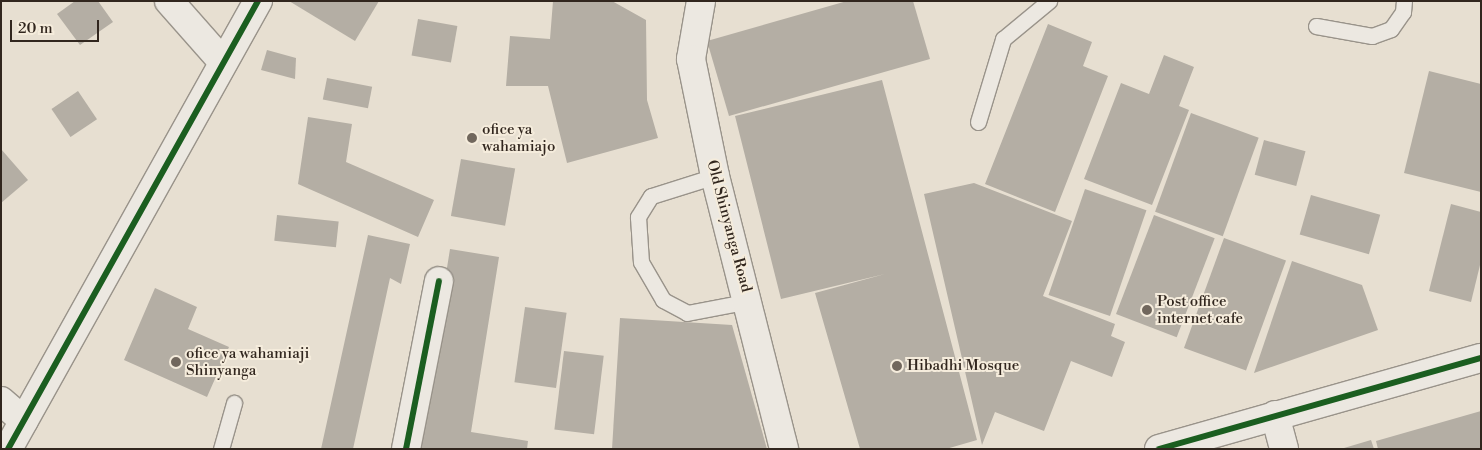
<!DOCTYPE html>
<html>
<head>
<meta charset="utf-8">
<style>
	body { margin:0 }
	#map { position:relative; width:1482px; height:450px; overflow:hidden; background:#e7dfd1; font-family:"Libre Bodoni",serif }
	div>[style] { position:absolute }
	.building>* { inset:0; background:#b4aea4; transform-origin:0 0 }
	.roads { filter:drop-shadow(1px 0 #99938a) drop-shadow(-1px 0 #99938a) drop-shadow(0 1px #99938a) drop-shadow(0 -1px #99938a) }
	.service>* { height:15px; margin:-7.5px; padding:0 7.5px; transform-origin:7.5px; border-radius:7.5px; background:#ece8e1 }
	.minor>* { height:28px; margin:-14px; padding:0 14px; transform-origin:14px; border-radius:14px; background:#ece8e1 }
	.secondary>* { height:28px; margin:-14px; padding:0 14px; transform-origin:14px; border-radius:14px; background:#ece8e1 }
	.cycleway>* { height:6px; margin:-3px; padding:0 3px; transform-origin:3px; border-radius:3px; background:#1b5e20 }
	.dots>* { width:14px; height:14px; translate:-50% -50%; box-sizing:border-box; border:2px solid #f5ecdc; border-radius:50% }
	span { translate:-50% -50%; white-space:nowrap; text-align:center; line-height:1.15; -webkit-text-stroke:4px #f5ecdc; paint-order:stroke }
	.poi-label { font-size:15px; color:#31261e }
	.left { translate:0 -50%; text-align:left }
	.street-label { font-size:15px; color:#31261e }
	.frame { position:absolute; inset:0; border:2px solid #31261e; pointer-events:none }
	.scale { position:absolute; left:10px; top:20px; width:89px; height:22px; box-sizing:border-box; border:2px solid #31261e; border-top:0; padding-left:6px; font-size:15px; line-height:18px; white-space:nowrap; color:#31261e; -webkit-text-stroke:4px #f5ecdc; paint-order:stroke }
</style>
</head>
<body>
<div id="map">
	<div class="building">
		<div style="clip-path:polygon(75px 1px,98px 1px,113px 22px,80px 45px,57px 14px)"></div>
		<div style="clip-path:polygon(289px 1px,379px 1px,355px 41px)"></div>
		<div style="clip-path:polygon(553px 1px,612px 1px,646px 20px,647px 100px,658px 138px,567px 163px,548px 86px,506px 86px,510px 36px,550px 39px)"></div>
		<div style="clip-path:polygon(847px 1px,913px 1px,930px 59px,729px 116px,707px 41px)"></div>
		<div style="left:418px;top:19px;width:40px;height:37px;rotate:10deg"></div>
		<div style="clip-path:polygon(1048px 24px,1092px 42px,1083px 66px,1108px 76px,1055px 212px,985px 184px)"></div>
		<div style="clip-path:polygon(267px 50px,296px 58px,295px 79px,261px 70px)"></div>
		<div style="clip-path:polygon(1164px 55px,1194px 67px,1179px 106px,1189px 110px,1152px 205px,1084px 179px,1121px 83px,1149px 94px)"></div>
		<div style="clip-path:polygon(1429px 71px,1481px 84px,1481px 192px,1404px 173px)"></div>
		<div style="left:327px;top:78px;width:46px;height:22px;rotate:11deg"></div>
		<div style="clip-path:polygon(882px 80px,977px 440px,946px 449px,860px 449px,815px 293px,885px 274px,781px 299px,735px 116px)"></div>
		<div style="left:78px;top:91px;width:34px;height:32px;rotate:56deg"></div>
		<div style="left:1191px;top:113px;width:72px;height:105px;rotate:20deg"></div>
		<div style="clip-path:polygon(308px 117px,352px 124px,346px 162px,434px 200px,418px 237px,298px 184px)"></div>
		<div style="left:1264px;top:140px;width:43px;height:36px;rotate:15deg"></div>
		<div style="clip-path:polygon(1px 149px,28px 180px,1px 203px)"></div>
		<div style="left:461px;top:159px;width:55px;height:58px;rotate:10deg"></div>
		<div style="clip-path:polygon(974px 183px,1072px 221px,1043px 296px,1115px 324px,1111px 336px,1125px 342px,1112px 377px,1071px 361px,1044px 431px,995px 412px,982px 445px,924px 194px)"></div>
		<div style="left:1085px;top:189px;width:65px;height:112px;rotate:19deg"></div>
		<div style="left:1311px;top:195px;width:72px;height:41px;rotate:16deg"></div>
		<div style="clip-path:polygon(1451px 204px,1481px 212px,1481px 261px,1471px 302px,1429px 291px)"></div>
		<div style="left:277px;top:215px;width:62px;height:26px;rotate:6deg"></div>
		<div style="left:1154px;top:215px;width:65px;height:106px;rotate:21deg"></div>
		<div style="clip-path:polygon(368px 235px,410px 244px,401px 284px,390px 278px,353px 449px,321px 449px)"></div>
		<div style="left:1224px;top:238px;width:66px;height:117px;rotate:20deg"></div>
		<div style="clip-path:polygon(450px 249px,499px 257px,471px 432px,528px 441px,527px 449px,418px 449px)"></div>
		<div style="clip-path:polygon(1292px 261px,1362px 285px,1378px 330px,1254px 373px)"></div>
		<div style="clip-path:polygon(155px 288px,197px 307px,188px 329px,229px 347px,207px 397px,124px 360px)"></div>
		<div style="left:525px;top:307px;width:42px;height:76px;rotate:8deg"></div>
		<div style="clip-path:polygon(620px 318px,732px 325px,767px 449px,612px 449px)"></div>
		<div style="left:564px;top:351px;width:40px;height:79px;rotate:7deg"></div>
		<div style="clip-path:polygon(1481px 411px,1481px 449px,1378px 449px,1376px 441px)"></div>
		<div style="clip-path:polygon(1371px 440px,1374px 449px,1344px 449px,1344px 448px)"></div>
	</div>
	<div class="roads">
		<div class="service">
			<div style="left:1316px;top:26px;width:57px;rotate:10.1deg"></div>
			<div style="left:1372px;top:36px;width:20px;rotate:-20deg"></div>
			<div style="left:1391px;top:29px;width:21px;rotate:-55deg"></div>
			<div style="left:1403px;top:12px;width:11px;rotate:-85deg"></div>
			<div style="left:978px;top:122px;width:87px;rotate:-73.2deg"></div>
			<div style="left:1003px;top:39px;width:60px;rotate:-39.6deg"></div>
			<div style="left:715px;top:176px;width:67px;rotate:162.6deg"></div>
			<div style="left:651px;top:196px;width:25px;rotate:122deg"></div>
			<div style="left:638px;top:217px;width:45px;rotate:86.2deg"></div>
			<div style="left:641px;top:262px;width:44px;rotate:59.9deg"></div>
			<div style="left:663px;top:300px;width:27px;rotate:28deg"></div>
			<div style="left:687px;top:313px;width:64px;rotate:-10.8deg"></div>
			<div style="left:221px;top:449px;width:48px;rotate:-74.2deg"></div>
		</div>
		<div class="minor">
			<div style="left:169px;top:1px;width:80px;rotate:48.5deg"></div>
			<div style="left:1px;top:401px;width:30px;rotate:41deg"></div>
			<div style="left:1275px;top:415px;width:35px;rotate:75deg"></div>
			<div style="left:8px;top:449px;width:513px;rotate:-60.84deg"></div>
			<div style="left:406px;top:449px;width:171px;rotate:-78.9deg"></div>
			<div style="left:1159px;top:449px;width:335px;rotate:-15.8deg"></div>
		</div>
		<div class="secondary">
			<div style="left:701px;top:1px;width:59px;rotate:99.8deg"></div>
			<div style="left:691px;top:59px;width:119px;rotate:78.4deg"></div>
			<div style="left:715px;top:176px;width:282px;rotate:75.8deg"></div>
		</div>
	</div>
	<div class="cycleway">
		<div style="left:8px;top:449px;width:513px;rotate:-60.84deg"></div>
		<div style="left:406px;top:449px;width:171px;rotate:-78.9deg"></div>
		<div style="left:1159px;top:449px;width:335px;rotate:-15.8deg"></div>
	</div>
	<div class="dots">
		<div style="left:472px;top:138px;background:#71675d"></div>
		<div style="left:1147px;top:310px;background:#71675d"></div>
		<div style="left:176px;top:362px;background:#71675d"></div>
		<div style="left:897px;top:366px;background:#71675d"></div>
	</div>
	<div class="poi-label">
		<span class="left" style="left:482px;top:138px">ofice ya<br>wahamiajo</span>
		<span class="left" style="left:1157px;top:310px">Post office<br>internet cafe</span>
		<span class="left" style="left:186px;top:362px">ofice ya wahamiaji<br>Shinyanga</span>
		<span class="left" style="left:907px;top:366px">Hibadhi Mosque</span>
	</div>
	<div class="street-label">
		<span style="left:729px;top:226px;rotate:75deg">Old Shinyanga Road</span>
	</div>
	<div class="frame"></div>
	<div class="scale">20 m</div>
</div>
</body>
</html>
